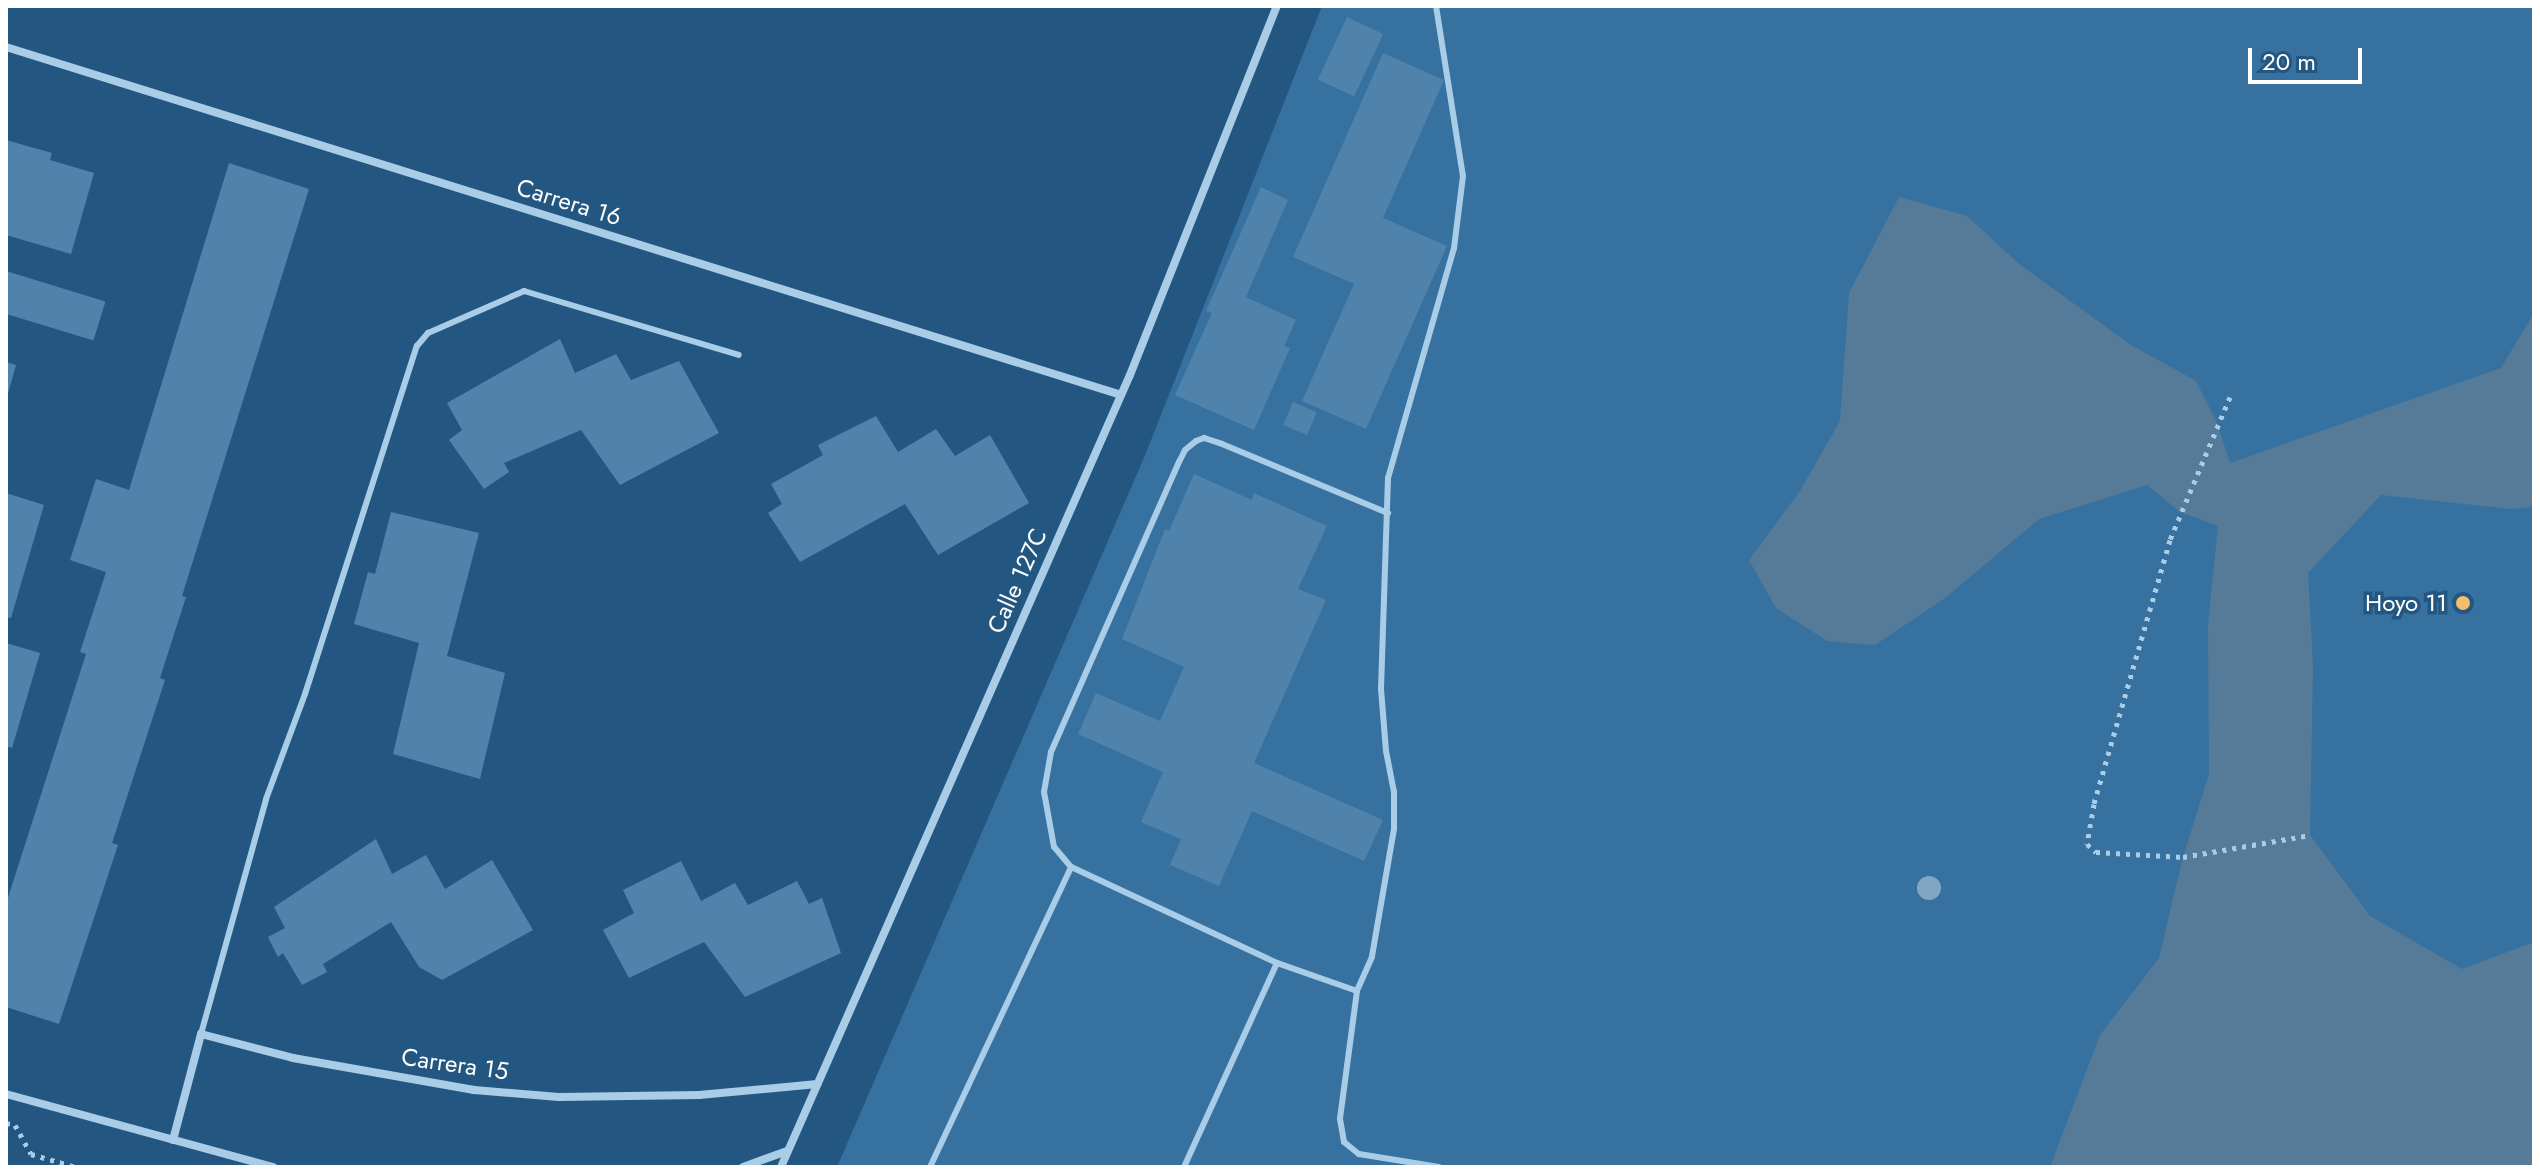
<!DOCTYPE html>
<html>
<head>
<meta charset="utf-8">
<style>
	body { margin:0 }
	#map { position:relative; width:2540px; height:1173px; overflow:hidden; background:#235782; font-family:Jost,sans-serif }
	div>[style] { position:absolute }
	.green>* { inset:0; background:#3771a0 }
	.water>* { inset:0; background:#557b99 }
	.building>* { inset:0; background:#5083ac; transform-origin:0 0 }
	.path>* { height:5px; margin-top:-2.5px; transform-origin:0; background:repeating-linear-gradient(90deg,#aacde7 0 4px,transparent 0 10px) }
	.lane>* { height:6px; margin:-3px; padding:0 3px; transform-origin:3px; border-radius:3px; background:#aacde7 }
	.street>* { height:8px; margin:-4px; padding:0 4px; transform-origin:4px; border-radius:4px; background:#aacde7 }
	.trees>* { width:24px; height:24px; margin:-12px; border-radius:50%; background:#81a5c2 }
	.dots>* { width:22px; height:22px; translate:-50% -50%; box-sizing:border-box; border:4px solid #235782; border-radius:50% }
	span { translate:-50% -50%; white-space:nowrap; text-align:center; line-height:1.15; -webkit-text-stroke:7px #235782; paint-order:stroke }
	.street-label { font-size:24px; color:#fff }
	.poi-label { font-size:24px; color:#fff }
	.right { translate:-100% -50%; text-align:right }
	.frame { position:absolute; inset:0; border:8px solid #fff; pointer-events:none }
	.scale { position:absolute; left:2248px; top:48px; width:114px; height:36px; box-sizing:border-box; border:4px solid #fff; border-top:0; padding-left:10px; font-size:24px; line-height:28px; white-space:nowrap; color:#fff; -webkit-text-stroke:6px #235782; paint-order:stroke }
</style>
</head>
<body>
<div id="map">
	<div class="green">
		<div style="clip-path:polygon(1322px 6px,2534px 6px,2534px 1167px,837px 1167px,1146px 453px)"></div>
	</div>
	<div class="water">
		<div style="clip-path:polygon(1899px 197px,1967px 216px,2018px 263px,2131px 345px,2196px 381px,2217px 423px,2230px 463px,2501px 368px,2534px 313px,2534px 507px,2511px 509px,2381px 495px,2308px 573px,2313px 666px,2310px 835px,2370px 916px,2462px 969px,2534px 942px,2534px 1167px,2050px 1167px,2100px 1035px,2159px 958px,2183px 857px,2209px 774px,2208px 624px,2218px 526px,2180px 512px,2147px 485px,2039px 519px,1945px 598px,1875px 645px,1827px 641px,1776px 608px,1749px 560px,1800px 491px,1840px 421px,1849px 293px)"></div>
	</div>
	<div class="building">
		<div style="left:1347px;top:17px;width:40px;height:69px;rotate:25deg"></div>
		<div style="clip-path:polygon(1383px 53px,1444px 80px,1383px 218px,1447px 246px,1366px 429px,1302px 401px,1354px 284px,1293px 257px)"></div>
		<div style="clip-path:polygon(6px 140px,52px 153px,50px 160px,94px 173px,71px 254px,6px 235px)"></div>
		<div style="clip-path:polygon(229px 163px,309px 189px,182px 596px,186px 597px,160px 678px,165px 680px,112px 843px,118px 845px,59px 1024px,6px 1007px,6px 904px,86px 654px,80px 652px,106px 572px,70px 560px,96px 479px,129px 490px)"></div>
		<div style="clip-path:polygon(1261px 187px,1288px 200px,1246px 297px,1296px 320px,1284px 346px,1290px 348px,1254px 430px,1175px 395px,1212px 313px,1206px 311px)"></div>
		<div style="left:6px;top:271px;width:104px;height:41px;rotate:17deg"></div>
		<div style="clip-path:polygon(560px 339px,575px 373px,616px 354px,631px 380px,679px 361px,719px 433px,620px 485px,581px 430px,504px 463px,509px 472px,484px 489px,449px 440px,462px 430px,447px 403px)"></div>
		<div style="clip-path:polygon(6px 362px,16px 365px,7px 397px,6px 397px)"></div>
		<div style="left:1293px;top:402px;width:26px;height:25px;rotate:23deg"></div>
		<div style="clip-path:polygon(876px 416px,898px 452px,936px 429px,955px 456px,990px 435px,1029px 503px,938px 555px,905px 504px,800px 562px,768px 513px,782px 504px,771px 484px,823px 455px,818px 445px)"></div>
		<div style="clip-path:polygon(1194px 474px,1252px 500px,1254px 493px,1327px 526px,1298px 589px,1326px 600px,1254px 763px,1383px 820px,1364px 861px,1252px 811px,1219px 886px,1170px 865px,1181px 839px,1141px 822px,1163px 772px,1078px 734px,1096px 693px,1160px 721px,1184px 667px,1122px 639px,1165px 529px,1169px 531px)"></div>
		<div style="clip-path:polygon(6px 493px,44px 505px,11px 618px,6px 617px)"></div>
		<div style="clip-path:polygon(391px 512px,479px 533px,447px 656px,505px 673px,480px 779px,393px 754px,419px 643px,354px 624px,368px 572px,375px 574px)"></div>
		<div style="clip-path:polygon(6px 643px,40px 653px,12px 748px,6px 746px)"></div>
		<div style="clip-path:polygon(376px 839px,392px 874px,426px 855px,445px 889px,492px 860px,533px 930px,442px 980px,419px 967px,391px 922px,323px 964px,327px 972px,302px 985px,283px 953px,278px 957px,268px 937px,285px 928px,274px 907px)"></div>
		<div style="clip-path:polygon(681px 861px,701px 901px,735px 883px,748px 905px,797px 881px,809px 904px,822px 898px,841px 953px,745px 997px,704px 942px,629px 978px,603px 930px,634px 913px,623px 890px)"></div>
	</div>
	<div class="path">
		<div style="left:2230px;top:397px;width:155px;rotate:112.8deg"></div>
		<div style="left:2170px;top:540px;width:275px;rotate:106.1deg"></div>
		<div style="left:2094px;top:804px;width:41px;rotate:99.9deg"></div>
		<div style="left:2087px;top:844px;width:12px;rotate:42deg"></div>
		<div style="left:2096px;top:852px;width:87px;rotate:3.3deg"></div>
		<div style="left:2183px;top:857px;width:129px;rotate:-9.8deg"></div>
		<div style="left:6px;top:1123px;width:9px;rotate:13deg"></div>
		<div style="left:15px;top:1125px;width:33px;rotate:61deg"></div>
		<div style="left:31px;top:1154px;width:47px;rotate:16.1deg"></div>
	</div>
	<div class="lane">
		<div style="left:1436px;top:6px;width:172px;rotate:81deg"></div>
		<div style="left:1463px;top:176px;width:73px;rotate:97.1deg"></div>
		<div style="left:1454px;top:248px;width:239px;rotate:106deg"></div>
		<div style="left:1388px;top:478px;width:211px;rotate:91.9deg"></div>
		<div style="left:1381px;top:689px;width:62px;rotate:85.4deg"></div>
		<div style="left:1386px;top:751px;width:42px;rotate:79deg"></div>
		<div style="left:1394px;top:792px;width:37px;rotate:90deg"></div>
		<div style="left:1394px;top:829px;width:130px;rotate:99.8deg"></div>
		<div style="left:1372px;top:957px;width:37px;rotate:114deg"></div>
		<div style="left:1357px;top:991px;width:129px;rotate:97.6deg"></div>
		<div style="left:1340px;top:1119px;width:23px;rotate:80deg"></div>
		<div style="left:1344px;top:1142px;width:19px;rotate:39deg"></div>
		<div style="left:1359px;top:1154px;width:81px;rotate:9.2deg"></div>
		<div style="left:1357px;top:991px;width:85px;rotate:-160.7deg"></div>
		<div style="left:1277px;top:963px;width:227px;rotate:-155deg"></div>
		<div style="left:1071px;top:867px;width:26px;rotate:-130deg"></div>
		<div style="left:1054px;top:847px;width:56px;rotate:-100.3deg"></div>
		<div style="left:1044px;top:792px;width:41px;rotate:-80.1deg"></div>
		<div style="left:1051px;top:752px;width:317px;rotate:-66.2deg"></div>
		<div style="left:1179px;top:462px;width:13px;rotate:-63deg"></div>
		<div style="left:1185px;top:450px;width:14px;rotate:-39deg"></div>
		<div style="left:1196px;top:441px;width:9px;rotate:-21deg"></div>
		<div style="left:1204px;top:438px;width:19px;rotate:18deg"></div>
		<div style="left:1222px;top:444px;width:180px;rotate:22.6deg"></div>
		<div style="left:201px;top:1034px;width:244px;rotate:-74.5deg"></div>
		<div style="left:266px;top:799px;width:112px;rotate:-69.6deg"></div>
		<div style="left:305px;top:694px;width:366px;rotate:-72.2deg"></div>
		<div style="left:417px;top:346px;width:17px;rotate:-50deg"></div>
		<div style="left:428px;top:333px;width:105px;rotate:-23.6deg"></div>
		<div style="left:524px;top:291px;width:224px;rotate:16.6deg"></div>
		<div style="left:930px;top:1167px;width:331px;rotate:-64.8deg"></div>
		<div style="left:1184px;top:1167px;width:224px;rotate:-65.5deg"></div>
	</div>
	<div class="street">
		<div style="left:6px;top:47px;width:1168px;rotate:17.33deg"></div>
		<div style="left:6px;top:1094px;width:277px;rotate:15.3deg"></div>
		<div style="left:173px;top:1140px;width:110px;rotate:-75.2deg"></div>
		<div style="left:201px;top:1034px;width:95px;rotate:14.6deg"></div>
		<div style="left:293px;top:1058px;width:184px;rotate:10deg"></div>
		<div style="left:474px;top:1090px;width:85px;rotate:4.7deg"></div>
		<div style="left:559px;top:1097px;width:140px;rotate:-0.8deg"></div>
		<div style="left:699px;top:1095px;width:119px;rotate:-5.3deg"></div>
		<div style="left:743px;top:1167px;width:47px;rotate:-20deg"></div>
		<div style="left:781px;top:1167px;width:865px;rotate:-66.22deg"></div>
		<div style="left:1130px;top:375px;width:397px;rotate:-68.3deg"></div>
	</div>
	<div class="trees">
		<div style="left:1929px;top:888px"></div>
	</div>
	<div class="dots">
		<div style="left:2463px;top:603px;background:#f3bd6d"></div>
	</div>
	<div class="street-label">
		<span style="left:569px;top:202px;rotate:17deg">Carrera 16</span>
		<span style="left:1017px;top:581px;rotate:-66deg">Calle 127C</span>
		<span style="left:455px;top:1064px;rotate:8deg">Carrera 15</span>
	</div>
	<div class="poi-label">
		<span class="right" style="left:2447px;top:603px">Hoyo 11</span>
	</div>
	<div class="frame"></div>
	<div class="scale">20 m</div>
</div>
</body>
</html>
